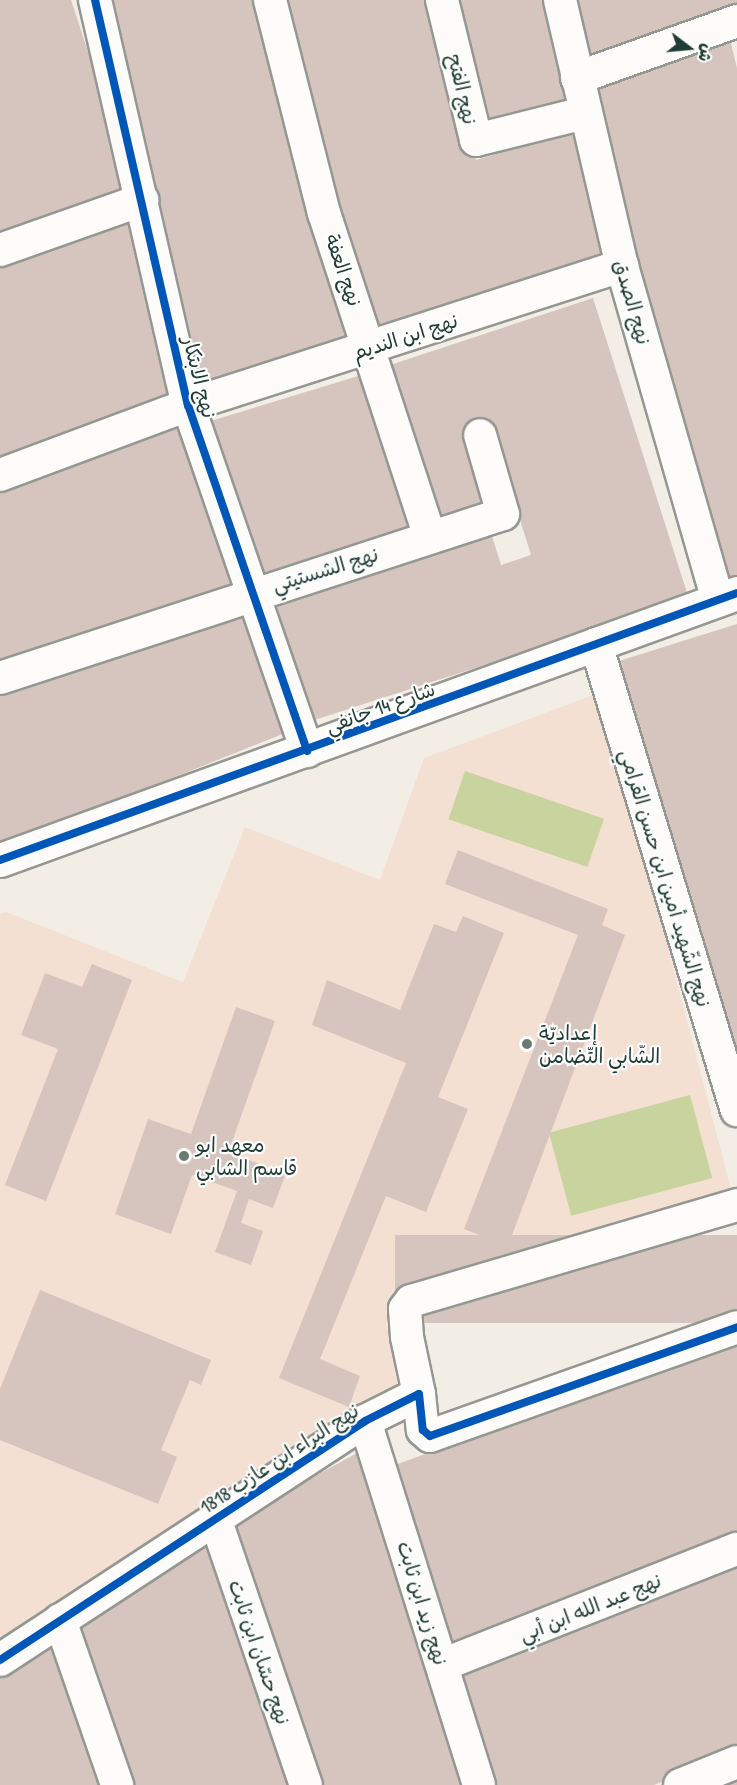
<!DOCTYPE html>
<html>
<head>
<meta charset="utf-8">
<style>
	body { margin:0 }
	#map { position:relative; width:737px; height:1785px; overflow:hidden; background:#f2eee6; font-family:"Patrick Hand","Playpen Sans Arabic",sans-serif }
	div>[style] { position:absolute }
	.built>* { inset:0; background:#f4dfd3 }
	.green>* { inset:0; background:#c9d39d; transform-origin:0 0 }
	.building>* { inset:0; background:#d6c4be; transform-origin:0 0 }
	.roads { filter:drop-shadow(2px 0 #949792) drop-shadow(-2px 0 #949792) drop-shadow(0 2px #949792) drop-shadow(0 -2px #949792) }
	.street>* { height:32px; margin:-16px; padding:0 16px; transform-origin:16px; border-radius:16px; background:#fdfcfb }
	.secondary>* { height:33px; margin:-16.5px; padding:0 16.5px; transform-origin:16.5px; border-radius:16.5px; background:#fdfcfb }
	.cycleway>* { height:8px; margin:-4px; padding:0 4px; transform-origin:4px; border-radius:4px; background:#0057b8 }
	.dots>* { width:16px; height:16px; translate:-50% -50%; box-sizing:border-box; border:3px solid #fff; border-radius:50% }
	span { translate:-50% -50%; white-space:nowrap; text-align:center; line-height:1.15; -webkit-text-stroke:4.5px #fff; paint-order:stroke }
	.street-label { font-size:20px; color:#1f3d34 }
	.poi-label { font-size:20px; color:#1f3d34 }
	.left { translate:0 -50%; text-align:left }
	.north { position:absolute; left:659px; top:18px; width:60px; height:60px; -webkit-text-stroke:4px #fff; paint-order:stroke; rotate:106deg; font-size:16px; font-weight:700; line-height:24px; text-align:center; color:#1f3d34 }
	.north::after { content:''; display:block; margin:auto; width:21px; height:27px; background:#1f3d34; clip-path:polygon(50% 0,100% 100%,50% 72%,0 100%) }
</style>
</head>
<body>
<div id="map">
	<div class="built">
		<div style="clip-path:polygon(601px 692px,737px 1212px,387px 1322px,399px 1395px,0 1647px,0 914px,6px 912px,183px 982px,245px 827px,380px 880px,424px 758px)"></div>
	</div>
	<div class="green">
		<div style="left:465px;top:771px;width:147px;height:51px;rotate:19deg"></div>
		<div style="left:690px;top:1095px;width:86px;height:146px;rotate:75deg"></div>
	</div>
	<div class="building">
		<div style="clip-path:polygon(0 0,71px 0,137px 201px,0 246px)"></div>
		<div style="clip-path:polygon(97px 0,265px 0,365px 344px,190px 401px)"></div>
		<div style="clip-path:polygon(275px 0,436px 0,476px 160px,578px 129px,612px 266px,371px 339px)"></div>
		<div style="clip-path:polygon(445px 0,551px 0,575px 114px,477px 138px)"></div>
		<div style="clip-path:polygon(565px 0,737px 0,737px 14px,584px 70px)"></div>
		<div style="clip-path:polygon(728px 31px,737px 68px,737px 584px,720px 589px,587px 83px)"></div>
		<div style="clip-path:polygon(138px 203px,184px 403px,0 472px,0 253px)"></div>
		<div style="clip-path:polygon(593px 298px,689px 599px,302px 724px,265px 610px,492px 536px,501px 565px,531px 555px,488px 418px,467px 425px,492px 503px,433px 522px,384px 367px)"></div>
		<div style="left:368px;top:373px;width:167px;height:173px;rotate:73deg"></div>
		<div style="clip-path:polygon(185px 411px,245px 591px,0 675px,0 478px)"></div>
		<div style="clip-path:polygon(247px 598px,290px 731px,0 847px,0 682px)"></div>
		<div style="clip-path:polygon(737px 624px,737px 1092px,603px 666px)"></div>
		<div style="clip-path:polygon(458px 850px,608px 909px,602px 925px,625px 935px,508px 1246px,464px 1229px,578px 935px,445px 884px)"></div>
		<div style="clip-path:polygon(463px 916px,504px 933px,438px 1097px,468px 1109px,426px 1212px,386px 1196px,320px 1359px,360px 1376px,349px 1407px,279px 1378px,406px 1063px,312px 1025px,327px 980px,400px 1010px,434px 924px,456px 932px)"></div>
		<div style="clip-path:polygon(92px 964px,132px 980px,46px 1201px,5px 1185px,58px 1049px,21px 1035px,45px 973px,82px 987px)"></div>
		<div style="clip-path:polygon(236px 1007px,275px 1021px,228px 1153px,286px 1173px,273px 1208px,249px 1199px,241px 1223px,263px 1231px,251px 1265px,215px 1252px,237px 1191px,192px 1175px,171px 1234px,115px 1214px,148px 1119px,191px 1134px)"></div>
		<div style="left:737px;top:1235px;width:88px;height:342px;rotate:90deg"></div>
		<div style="clip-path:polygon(40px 1290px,211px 1360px,201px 1385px,190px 1380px,161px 1450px,177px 1457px,158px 1504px,0 1440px,0 1389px)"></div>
		<div style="clip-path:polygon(737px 1341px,737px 1539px,448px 1645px,384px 1469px)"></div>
		<div style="clip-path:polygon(359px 1452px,469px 1785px,310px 1785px,224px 1526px)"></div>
		<div style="clip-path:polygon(211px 1525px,298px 1785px,124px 1785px,68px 1620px)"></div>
		<div style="clip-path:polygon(737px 1563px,737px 1752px,654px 1785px,486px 1785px,449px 1673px)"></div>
		<div style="clip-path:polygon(58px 1632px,112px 1785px,0 1785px,0 1672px)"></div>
		<div style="clip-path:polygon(737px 1774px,737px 1785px,709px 1785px)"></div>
	</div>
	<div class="roads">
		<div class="street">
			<div style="left:95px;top:0;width:416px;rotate:77.1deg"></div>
			<div style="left:188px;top:405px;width:366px;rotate:71deg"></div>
			<div style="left:270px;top:0;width:220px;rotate:75.8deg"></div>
			<div style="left:324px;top:213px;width:341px;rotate:71.9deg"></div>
			<div style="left:442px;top:0;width:144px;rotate:76.3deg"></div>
			<div style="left:476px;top:140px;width:111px;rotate:-14deg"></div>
			<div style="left:560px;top:0;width:273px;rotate:76.9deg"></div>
			<div style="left:622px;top:266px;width:348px;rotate:74deg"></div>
			<div style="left:577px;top:78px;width:170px;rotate:-19.6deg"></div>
			<div style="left:0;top:250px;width:151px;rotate:-19.4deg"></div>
			<div style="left:0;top:475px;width:201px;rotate:-20.4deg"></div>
			<div style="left:188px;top:405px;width:456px;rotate:-17.8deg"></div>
			<div style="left:596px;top:644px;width:487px;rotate:73.2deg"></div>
			<div style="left:0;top:678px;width:529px;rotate:-18.06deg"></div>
			<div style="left:503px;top:514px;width:82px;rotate:-106.2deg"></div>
			<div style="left:419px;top:1394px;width:58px;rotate:-101.9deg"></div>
			<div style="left:407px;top:1337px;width:28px;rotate:-94deg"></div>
			<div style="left:405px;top:1309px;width:10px;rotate:-53deg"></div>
			<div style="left:411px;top:1301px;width:340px;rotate:-16.4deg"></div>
			<div style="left:365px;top:1421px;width:381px;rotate:72.6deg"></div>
			<div style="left:215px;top:1518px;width:282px;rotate:71.2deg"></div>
			<div style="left:60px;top:1620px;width:175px;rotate:70.9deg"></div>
			<div style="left:0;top:1660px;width:436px;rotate:-33.2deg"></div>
			<div style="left:365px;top:1421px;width:60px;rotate:-26.6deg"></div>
			<div style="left:419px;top:1394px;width:36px;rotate:84deg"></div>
			<div style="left:423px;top:1430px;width:9px;rotate:41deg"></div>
			<div style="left:430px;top:1436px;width:326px;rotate:-19.5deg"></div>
			<div style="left:442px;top:1665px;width:317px;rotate:-21.5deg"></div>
			<div style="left:680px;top:1785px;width:61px;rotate:-22deg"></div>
		</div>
		<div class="secondary">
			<div style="left:0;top:860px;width:784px;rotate:-19.91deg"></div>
		</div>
	</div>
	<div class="cycleway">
		<div style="left:95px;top:0;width:416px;rotate:77.1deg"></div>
		<div style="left:188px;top:405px;width:366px;rotate:71deg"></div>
		<div style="left:0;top:860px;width:784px;rotate:-19.91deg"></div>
		<div style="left:0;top:1660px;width:436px;rotate:-33.2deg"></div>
		<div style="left:365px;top:1421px;width:60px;rotate:-26.6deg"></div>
		<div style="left:419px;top:1394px;width:36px;rotate:84deg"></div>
		<div style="left:423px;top:1430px;width:9px;rotate:41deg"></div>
		<div style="left:430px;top:1436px;width:326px;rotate:-19.5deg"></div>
	</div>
	<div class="dots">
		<div style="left:527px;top:1044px;background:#697b72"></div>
		<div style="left:184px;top:1156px;background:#697b72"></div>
	</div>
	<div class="street-label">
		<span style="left:463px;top:89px;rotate:77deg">نهج الفتح</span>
		<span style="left:344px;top:270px;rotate:71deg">نهج العفة</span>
		<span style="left:633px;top:302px;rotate:74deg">نهج الصدق</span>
		<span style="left:405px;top:336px;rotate:-18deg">نهج ابن النديم</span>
		<span style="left:200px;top:377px;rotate:76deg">نهج الابتكار</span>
		<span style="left:325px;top:569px;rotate:-17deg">نهج الشستيتي</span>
		<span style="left:380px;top:707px;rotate:-20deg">شارع 14 جانفي</span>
		<span style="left:666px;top:878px;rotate:73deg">نهج الشّهيد أمين ابن حسن القرامي</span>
		<span style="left:279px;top:1458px;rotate:-33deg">نهج البراء ابن عازب 1818</span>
		<span style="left:423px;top:1603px;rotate:73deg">نهج زيد ابن ثابت</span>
		<span style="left:590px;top:1607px;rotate:-22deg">نهج عبد الله ابن أبي</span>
		<span style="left:260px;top:1652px;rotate:71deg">نهج حسّان ابن ثابت</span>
	</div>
	<div class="poi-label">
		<span class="left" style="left:539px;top:1044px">إعداديّة<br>الشّابي التّضامن</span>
		<span class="left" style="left:196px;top:1156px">معهد ابو<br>قاسم الشابي</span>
	</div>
	<div class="north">ش</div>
</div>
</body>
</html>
